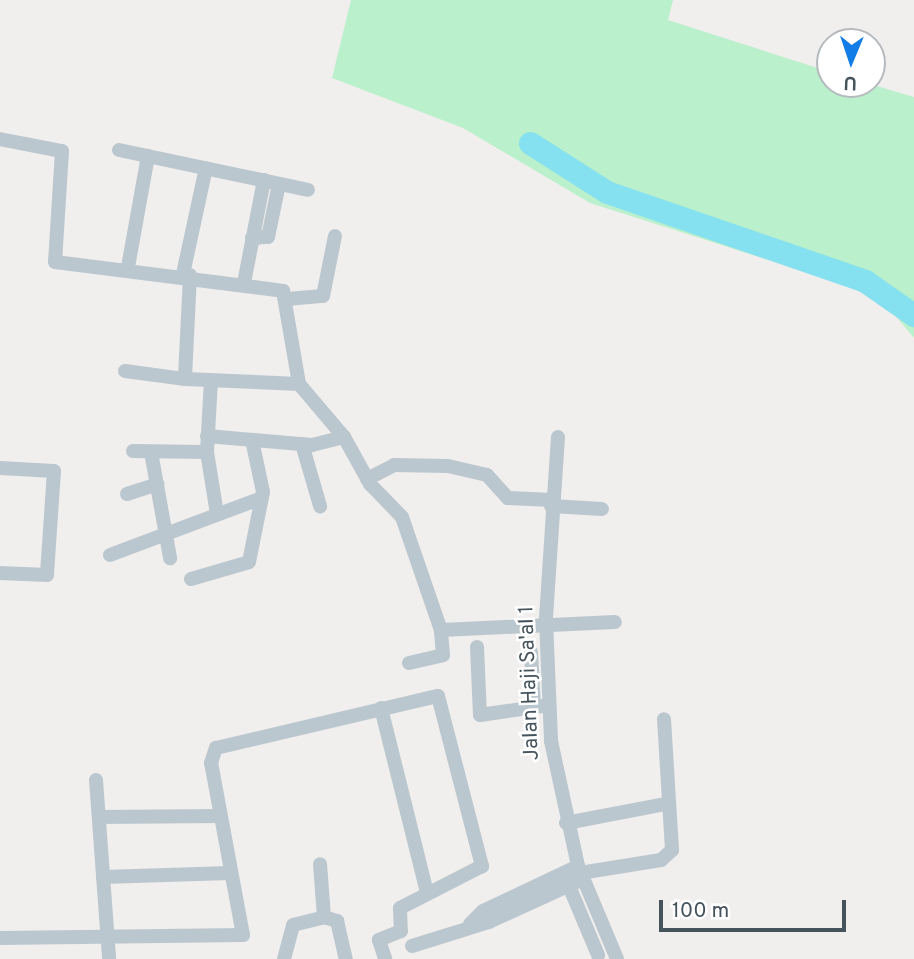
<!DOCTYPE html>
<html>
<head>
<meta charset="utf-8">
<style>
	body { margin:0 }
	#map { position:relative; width:914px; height:959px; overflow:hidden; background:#f1eeee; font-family:Overpass,sans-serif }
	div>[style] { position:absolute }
	.green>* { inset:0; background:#baf0cb }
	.river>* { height:23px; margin:-11.5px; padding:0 11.5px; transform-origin:11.5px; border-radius:11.5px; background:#85e0ef }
	.minor>* { height:14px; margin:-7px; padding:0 7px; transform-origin:7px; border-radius:7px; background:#bbc7ce }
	span { translate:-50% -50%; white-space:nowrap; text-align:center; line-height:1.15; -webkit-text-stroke:5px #fff; paint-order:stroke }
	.street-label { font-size:21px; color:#45535c }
	.north { position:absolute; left:816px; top:28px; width:70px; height:70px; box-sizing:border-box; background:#fff; border:2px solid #b5babe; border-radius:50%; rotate:182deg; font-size:19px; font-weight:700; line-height:28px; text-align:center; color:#45535c }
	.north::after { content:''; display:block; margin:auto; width:24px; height:32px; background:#127de6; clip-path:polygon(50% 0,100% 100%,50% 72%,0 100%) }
	.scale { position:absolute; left:659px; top:900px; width:187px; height:32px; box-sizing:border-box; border:4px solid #45535c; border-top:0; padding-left:9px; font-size:21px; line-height:24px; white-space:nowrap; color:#45535c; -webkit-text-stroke:5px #fff; paint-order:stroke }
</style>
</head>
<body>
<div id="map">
	<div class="green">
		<div style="clip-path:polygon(351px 0,673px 0,668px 20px,830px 72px,830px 84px,870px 84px,914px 97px,914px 338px,888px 307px,850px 286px,590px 203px,463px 128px,332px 78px)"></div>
	</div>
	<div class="river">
		<div style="left:530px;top:143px;width:91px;rotate:32.5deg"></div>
		<div style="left:607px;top:192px;width:273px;rotate:19deg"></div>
		<div style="left:865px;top:281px;width:60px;rotate:34.8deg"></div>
	</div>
	<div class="minor">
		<div style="left:0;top:139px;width:63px;rotate:11deg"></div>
		<div style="left:62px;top:151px;width:111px;rotate:93.6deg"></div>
		<div style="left:55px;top:262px;width:230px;rotate:7.2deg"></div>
		<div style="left:283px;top:291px;width:94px;rotate:80.2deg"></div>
		<div style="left:299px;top:384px;width:70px;rotate:49.7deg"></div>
		<div style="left:344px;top:437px;width:54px;rotate:61deg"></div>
		<div style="left:370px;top:484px;width:46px;rotate:45.9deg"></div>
		<div style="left:402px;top:517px;width:120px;rotate:71deg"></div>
		<div style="left:441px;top:630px;width:174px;rotate:-2.6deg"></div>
		<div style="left:119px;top:150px;width:193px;rotate:11.9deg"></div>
		<div style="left:252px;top:238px;width:16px;rotate:-4deg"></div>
		<div style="left:268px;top:237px;width:54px;rotate:-78.3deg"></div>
		<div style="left:128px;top:267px;width:113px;rotate:-79.8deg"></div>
		<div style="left:183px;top:274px;width:108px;rotate:-77.8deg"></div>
		<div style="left:190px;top:275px;width:104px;rotate:92.8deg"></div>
		<div style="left:185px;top:379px;width:114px;rotate:2.5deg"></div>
		<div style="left:244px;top:283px;width:105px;rotate:-79deg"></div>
		<div style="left:287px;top:299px;width:36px;rotate:-5deg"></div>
		<div style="left:323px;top:296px;width:61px;rotate:-78.7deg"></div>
		<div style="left:125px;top:371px;width:61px;rotate:7.6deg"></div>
		<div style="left:211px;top:380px;width:72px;rotate:93.2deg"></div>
		<div style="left:207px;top:452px;width:63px;rotate:80.8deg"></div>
		<div style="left:207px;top:436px;width:105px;rotate:4.9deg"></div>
		<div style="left:312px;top:445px;width:33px;rotate:-14deg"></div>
		<div style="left:558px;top:437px;width:183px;rotate:93.8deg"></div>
		<div style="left:546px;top:620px;width:121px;rotate:87.6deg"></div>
		<div style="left:551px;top:741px;width:128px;rotate:77.8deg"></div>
		<div style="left:578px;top:866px;width:101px;rotate:67.2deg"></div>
		<div style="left:302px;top:444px;width:65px;rotate:73.8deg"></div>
		<div style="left:133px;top:451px;width:74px;rotate:0.8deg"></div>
		<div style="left:151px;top:452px;width:108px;rotate:79.8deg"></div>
		<div style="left:0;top:468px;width:54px;rotate:3.2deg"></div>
		<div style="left:54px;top:471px;width:104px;rotate:93.9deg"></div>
		<div style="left:47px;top:575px;width:47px;rotate:-177.6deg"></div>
		<div style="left:367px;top:479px;width:30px;rotate:-27deg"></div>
		<div style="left:394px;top:465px;width:54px;rotate:1.1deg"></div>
		<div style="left:448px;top:466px;width:40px;rotate:13deg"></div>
		<div style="left:487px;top:475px;width:31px;rotate:48deg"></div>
		<div style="left:508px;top:498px;width:44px;rotate:2.6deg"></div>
		<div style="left:127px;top:494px;width:32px;rotate:-18deg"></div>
		<div style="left:551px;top:506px;width:51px;rotate:3.4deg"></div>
		<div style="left:110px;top:555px;width:162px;rotate:-20.6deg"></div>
		<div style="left:191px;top:579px;width:60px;rotate:-16.3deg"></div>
		<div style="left:249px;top:562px;width:71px;rotate:-78.7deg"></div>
		<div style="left:263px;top:492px;width:53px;rotate:-101.9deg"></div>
		<div style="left:477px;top:647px;width:68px;rotate:87.5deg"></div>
		<div style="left:480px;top:715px;width:70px;rotate:-8.2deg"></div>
		<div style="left:531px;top:652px;width:55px;rotate:86.9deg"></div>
		<div style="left:409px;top:663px;width:35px;rotate:-13deg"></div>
		<div style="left:443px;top:655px;width:25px;rotate:-95deg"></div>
		<div style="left:381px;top:708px;width:191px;rotate:76deg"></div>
		<div style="left:96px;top:780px;width:179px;rotate:85.8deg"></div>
		<div style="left:99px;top:817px;width:121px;rotate:-0.5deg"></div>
		<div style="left:566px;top:823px;width:102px;rotate:-10.8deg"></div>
		<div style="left:580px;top:873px;width:82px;rotate:-9.1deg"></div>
		<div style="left:661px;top:860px;width:15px;rotate:-42deg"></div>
		<div style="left:672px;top:850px;width:131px;rotate:-93.5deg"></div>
		<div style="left:103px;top:877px;width:127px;rotate:-1.8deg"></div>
		<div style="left:569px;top:886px;width:75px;rotate:67.2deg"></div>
		<div style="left:324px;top:917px;width:14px;rotate:17deg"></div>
		<div style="left:337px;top:921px;width:39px;rotate:77deg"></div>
		<div style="left:470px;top:924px;width:18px;rotate:-45deg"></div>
		<div style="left:483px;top:911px;width:105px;rotate:-25.3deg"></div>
		<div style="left:0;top:938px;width:243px;rotate:-0.7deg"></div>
		<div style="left:243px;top:935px;width:175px;rotate:-100.5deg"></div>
		<div style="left:211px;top:763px;width:16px;rotate:-72deg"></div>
		<div style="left:216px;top:748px;width:228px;rotate:-13.2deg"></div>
		<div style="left:438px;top:696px;width:176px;rotate:75.5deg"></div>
		<div style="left:482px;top:866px;width:92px;rotate:152.9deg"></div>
		<div style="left:400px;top:908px;width:23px;rotate:88deg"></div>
		<div style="left:401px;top:931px;width:24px;rotate:158deg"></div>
		<div style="left:379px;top:940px;width:20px;rotate:72deg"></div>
		<div style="left:412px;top:946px;width:81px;rotate:-17.3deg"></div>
		<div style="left:489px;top:922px;width:103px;rotate:-24.6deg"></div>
		<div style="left:284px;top:959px;width:35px;rotate:-75deg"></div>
		<div style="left:293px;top:925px;width:32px;rotate:-14deg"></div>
		<div style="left:324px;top:917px;width:53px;rotate:-94.3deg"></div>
	</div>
	<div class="street-label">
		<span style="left:530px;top:683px;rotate:-92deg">Jalan Haji Sa'al 1</span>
	</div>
	<div class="north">U</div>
	<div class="scale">100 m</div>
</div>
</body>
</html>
